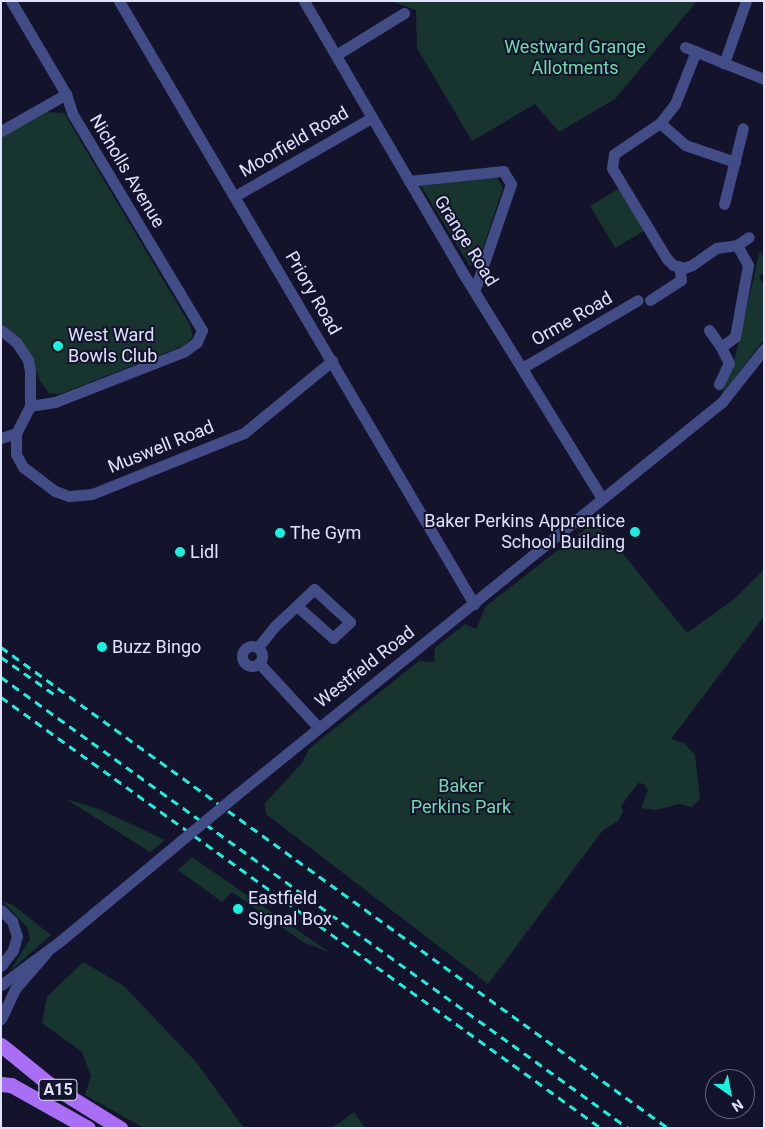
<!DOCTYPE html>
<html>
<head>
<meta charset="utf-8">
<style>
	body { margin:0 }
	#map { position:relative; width:765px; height:1129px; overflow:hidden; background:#13142b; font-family:Roboto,sans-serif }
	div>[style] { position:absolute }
	.green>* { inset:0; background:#17352e; transform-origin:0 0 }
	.minor>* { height:11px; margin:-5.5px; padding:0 5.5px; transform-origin:5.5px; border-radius:5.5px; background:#424c87 }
	.minor>.ring { margin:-5.5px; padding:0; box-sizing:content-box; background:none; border:11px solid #424c87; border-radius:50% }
	.major>* { height:15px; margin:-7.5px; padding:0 7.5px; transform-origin:7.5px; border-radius:7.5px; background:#aa6ef6 }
	.rail>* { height:3px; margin-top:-1.5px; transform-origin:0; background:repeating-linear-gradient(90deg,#19f0dd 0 8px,transparent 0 14px) }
	.minor-bridge>* { height:11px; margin:-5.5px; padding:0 5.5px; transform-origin:5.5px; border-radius:5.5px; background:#424c87 }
	.dots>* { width:14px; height:14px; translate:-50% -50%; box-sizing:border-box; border:2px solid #13142b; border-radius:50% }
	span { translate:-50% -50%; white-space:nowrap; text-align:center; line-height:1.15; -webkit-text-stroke:4px #13142b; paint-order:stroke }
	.shield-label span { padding:1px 4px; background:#13142b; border:1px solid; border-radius:4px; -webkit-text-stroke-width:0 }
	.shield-label { font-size:16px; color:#e0e2fd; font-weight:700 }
	.park-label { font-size:18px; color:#6fdaab }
	.street-label { font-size:18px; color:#e0e2fd }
	.poi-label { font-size:18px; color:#e0e2fd }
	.left { translate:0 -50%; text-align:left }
	.right { translate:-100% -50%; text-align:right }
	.frame { position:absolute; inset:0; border:2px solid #e0e2fd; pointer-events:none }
	.north { position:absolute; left:705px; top:1069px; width:50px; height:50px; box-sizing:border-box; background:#13142b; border:1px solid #65667f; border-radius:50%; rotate:147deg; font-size:14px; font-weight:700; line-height:20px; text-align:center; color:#e0e2fd }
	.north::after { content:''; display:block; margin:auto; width:18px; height:22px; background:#19f0dd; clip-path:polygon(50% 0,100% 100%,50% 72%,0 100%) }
</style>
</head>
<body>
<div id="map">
	<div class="green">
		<div style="clip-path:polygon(390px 1px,697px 1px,615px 99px,559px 132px,535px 104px,472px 141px,417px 48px,416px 10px)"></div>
		<div style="clip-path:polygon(45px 112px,64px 113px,190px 325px,193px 337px,183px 346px,60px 394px,49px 393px,40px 381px,32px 359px,17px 336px,1px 323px,1px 137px)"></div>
		<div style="clip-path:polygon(497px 177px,503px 188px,479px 260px,470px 266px,421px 186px)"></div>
		<div style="left:620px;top:188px;width:49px;height:35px;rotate:59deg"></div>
		<div style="clip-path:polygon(760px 251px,764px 259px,764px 273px,759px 277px,764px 285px,764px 339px,721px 396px,733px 366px)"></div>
		<div style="clip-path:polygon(593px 523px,611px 539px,687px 633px,733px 600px,764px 570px,764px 616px,671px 739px,684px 743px,695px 755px,700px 799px,692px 807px,679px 804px,656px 810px,641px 808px,648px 790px,644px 784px,638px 783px,621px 806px,623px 811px,618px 821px,603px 830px,488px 984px,266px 814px,265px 803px,302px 763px,309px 749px,419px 661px,434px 662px,435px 648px,465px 624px,476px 629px,486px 606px)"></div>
		<div style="clip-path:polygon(66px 799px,99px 809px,165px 840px,150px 852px)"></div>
		<div style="clip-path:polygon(192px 857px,329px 952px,303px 942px,232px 892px,222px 902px,178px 870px)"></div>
		<div style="clip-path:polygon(2px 901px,13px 905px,51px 935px,10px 971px,30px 939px,27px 927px)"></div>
		<div style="clip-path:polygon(83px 962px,124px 986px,196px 1062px,244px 1128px,144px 1128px,85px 1095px,91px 1076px,82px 1052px,42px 1023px,47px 997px)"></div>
		<div style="clip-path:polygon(354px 1112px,365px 1128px,332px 1128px)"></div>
	</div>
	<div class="minor">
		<div style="left:11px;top:1px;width:108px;rotate:59.4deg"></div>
		<div style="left:66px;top:94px;width:20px;rotate:72deg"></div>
		<div style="left:72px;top:113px;width:253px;rotate:59.1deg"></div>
		<div style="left:202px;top:330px;width:13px;rotate:113deg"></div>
		<div style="left:197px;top:342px;width:17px;rotate:144deg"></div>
		<div style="left:183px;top:352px;width:137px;rotate:158.7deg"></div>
		<div style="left:55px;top:402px;width:25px;rotate:171deg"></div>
		<div style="left:119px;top:1px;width:700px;rotate:59.51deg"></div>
		<div style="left:304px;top:1px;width:311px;rotate:59.7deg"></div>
		<div style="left:461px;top:270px;width:268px;rotate:58.3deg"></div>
		<div style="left:746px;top:1px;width:66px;rotate:109.5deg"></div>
		<div style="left:724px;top:63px;width:43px;rotate:21.8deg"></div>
		<div style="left:685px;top:47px;width:42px;rotate:22.3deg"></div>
		<div style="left:696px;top:51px;width:57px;rotate:111.6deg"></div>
		<div style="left:675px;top:104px;width:24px;rotate:128deg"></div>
		<div style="left:660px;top:123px;width:55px;rotate:146deg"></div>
		<div style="left:614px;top:154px;width:14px;rotate:98deg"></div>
		<div style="left:612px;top:168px;width:106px;rotate:58.9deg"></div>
		<div style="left:667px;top:259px;width:8px;rotate:45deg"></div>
		<div style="left:673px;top:265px;width:11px;rotate:15deg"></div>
		<div style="left:684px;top:268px;width:9px;rotate:-21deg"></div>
		<div style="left:692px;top:265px;width:29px;rotate:-35deg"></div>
		<div style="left:716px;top:248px;width:21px;rotate:-8deg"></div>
		<div style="left:737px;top:245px;width:14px;rotate:-34deg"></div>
		<div style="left:336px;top:55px;width:80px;rotate:-31.7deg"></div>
		<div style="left:660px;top:123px;width:33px;rotate:41deg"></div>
		<div style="left:685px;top:145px;width:53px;rotate:18.8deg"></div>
		<div style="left:1px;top:131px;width:75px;rotate:-29.6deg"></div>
		<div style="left:409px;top:181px;width:95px;rotate:-6.1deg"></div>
		<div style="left:503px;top:171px;width:15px;rotate:58deg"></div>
		<div style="left:511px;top:184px;width:111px;rotate:108.9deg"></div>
		<div style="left:235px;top:196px;width:157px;rotate:-29.8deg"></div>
		<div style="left:724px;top:204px;width:78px;rotate:-76deg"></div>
		<div style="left:650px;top:300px;width:37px;rotate:-33deg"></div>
		<div style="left:681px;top:280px;width:14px;rotate:-98deg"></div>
		<div style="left:1px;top:330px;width:19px;rotate:39deg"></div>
		<div style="left:16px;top:342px;width:22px;rotate:56deg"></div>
		<div style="left:28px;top:360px;width:11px;rotate:80deg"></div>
		<div style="left:30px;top:371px;width:35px;rotate:90deg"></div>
		<div style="left:30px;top:406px;width:30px;rotate:117deg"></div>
		<div style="left:16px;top:433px;width:21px;rotate:90deg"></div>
		<div style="left:16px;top:454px;width:15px;rotate:62deg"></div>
		<div style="left:23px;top:467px;width:40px;rotate:37deg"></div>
		<div style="left:55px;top:491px;width:15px;rotate:20deg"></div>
		<div style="left:69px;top:496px;width:23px;rotate:-5deg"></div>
		<div style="left:92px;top:494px;width:164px;rotate:-21.9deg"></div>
		<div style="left:244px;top:433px;width:114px;rotate:-39.3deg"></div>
		<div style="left:709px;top:330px;width:21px;rotate:55deg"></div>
		<div style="left:522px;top:368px;width:134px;rotate:-30.4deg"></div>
		<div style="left:719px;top:384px;width:23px;rotate:-65deg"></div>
		<div style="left:729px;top:363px;width:18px;rotate:-117deg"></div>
		<div style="left:721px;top:347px;width:17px;rotate:-36deg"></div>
		<div style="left:735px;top:337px;width:73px;rotate:-79.8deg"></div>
		<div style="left:748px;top:265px;width:23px;rotate:-119deg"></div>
		<div style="left:1px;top:438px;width:16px;rotate:-18deg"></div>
		<div class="ring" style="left:242px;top:646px;width:9px;height:9px"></div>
		<div style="left:258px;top:647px;width:26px;rotate:-51deg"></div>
		<div style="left:274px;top:627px;width:55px;rotate:-43.5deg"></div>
		<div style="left:314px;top:589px;width:49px;rotate:42.5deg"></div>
		<div style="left:350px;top:622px;width:23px;rotate:137deg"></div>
		<div style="left:333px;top:638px;width:48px;rotate:-138.4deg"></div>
		<div style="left:259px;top:663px;width:87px;rotate:47.3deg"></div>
		<div style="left:236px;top:795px;width:625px;rotate:-38.96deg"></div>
		<div style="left:722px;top:402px;width:68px;rotate:-51.6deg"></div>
		<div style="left:1px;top:910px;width:16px;rotate:45deg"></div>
		<div style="left:12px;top:921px;width:16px;rotate:72deg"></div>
		<div style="left:17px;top:936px;width:15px;rotate:106deg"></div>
		<div style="left:13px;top:950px;width:20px;rotate:127deg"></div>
		<div style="left:1px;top:985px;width:72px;rotate:-36.6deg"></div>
		<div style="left:1px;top:1019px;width:33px;rotate:-65deg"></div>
		<div style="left:15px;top:989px;width:48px;rotate:-49.3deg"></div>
	</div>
	<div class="major">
		<div style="left:1px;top:1045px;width:62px;rotate:39.1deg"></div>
		<div style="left:49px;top:1084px;width:84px;rotate:31.8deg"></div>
		<div style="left:1px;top:1084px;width:10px;rotate:6deg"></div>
		<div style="left:11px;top:1085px;width:88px;rotate:29.2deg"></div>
	</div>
	<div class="rail">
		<div style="left:1px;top:647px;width:822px;rotate:35.8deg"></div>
		<div style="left:1px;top:657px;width:68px;rotate:34.9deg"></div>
		<div style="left:1px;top:677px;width:772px;rotate:35.73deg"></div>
		<div style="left:1px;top:697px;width:739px;rotate:35.69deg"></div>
	</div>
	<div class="minor-bridge">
		<div style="left:59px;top:942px;width:230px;rotate:-39.7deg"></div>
	</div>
	<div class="dots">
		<div style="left:58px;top:346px;background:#19f0dd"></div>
		<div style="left:635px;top:532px;background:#19f0dd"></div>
		<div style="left:280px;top:533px;background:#19f0dd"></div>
		<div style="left:180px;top:552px;background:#19f0dd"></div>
		<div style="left:102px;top:647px;background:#19f0dd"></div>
		<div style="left:238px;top:909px;background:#19f0dd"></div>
	</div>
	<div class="shield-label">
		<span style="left:58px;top:1090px">A15</span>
	</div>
	<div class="park-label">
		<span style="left:575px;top:58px">Westward Grange<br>Allotments</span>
		<span style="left:461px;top:797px">Baker<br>Perkins Park</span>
	</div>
	<div class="street-label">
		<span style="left:294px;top:142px;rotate:-30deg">Moorfield Road</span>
		<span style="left:127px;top:171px;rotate:59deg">Nicholls Avenue</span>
		<span style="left:466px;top:241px;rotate:58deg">Grange Road</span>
		<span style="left:313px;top:293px;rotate:60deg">Priory Road</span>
		<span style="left:572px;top:319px;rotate:-30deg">Orme Road</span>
		<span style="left:161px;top:447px;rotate:-22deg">Muswell Road</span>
		<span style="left:365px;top:667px;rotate:-38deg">Westfield Road</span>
	</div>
	<div class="poi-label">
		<span class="left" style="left:68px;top:346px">West Ward<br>Bowls Club</span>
		<span class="right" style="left:625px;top:532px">Baker Perkins Apprentice<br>School Building</span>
		<span class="left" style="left:290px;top:533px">The Gym</span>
		<span class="left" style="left:190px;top:552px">Lidl</span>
		<span class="left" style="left:112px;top:647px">Buzz Bingo</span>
		<span class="left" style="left:248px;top:909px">Eastfield<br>Signal Box</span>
	</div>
	<div class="frame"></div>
	<div class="north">N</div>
</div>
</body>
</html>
